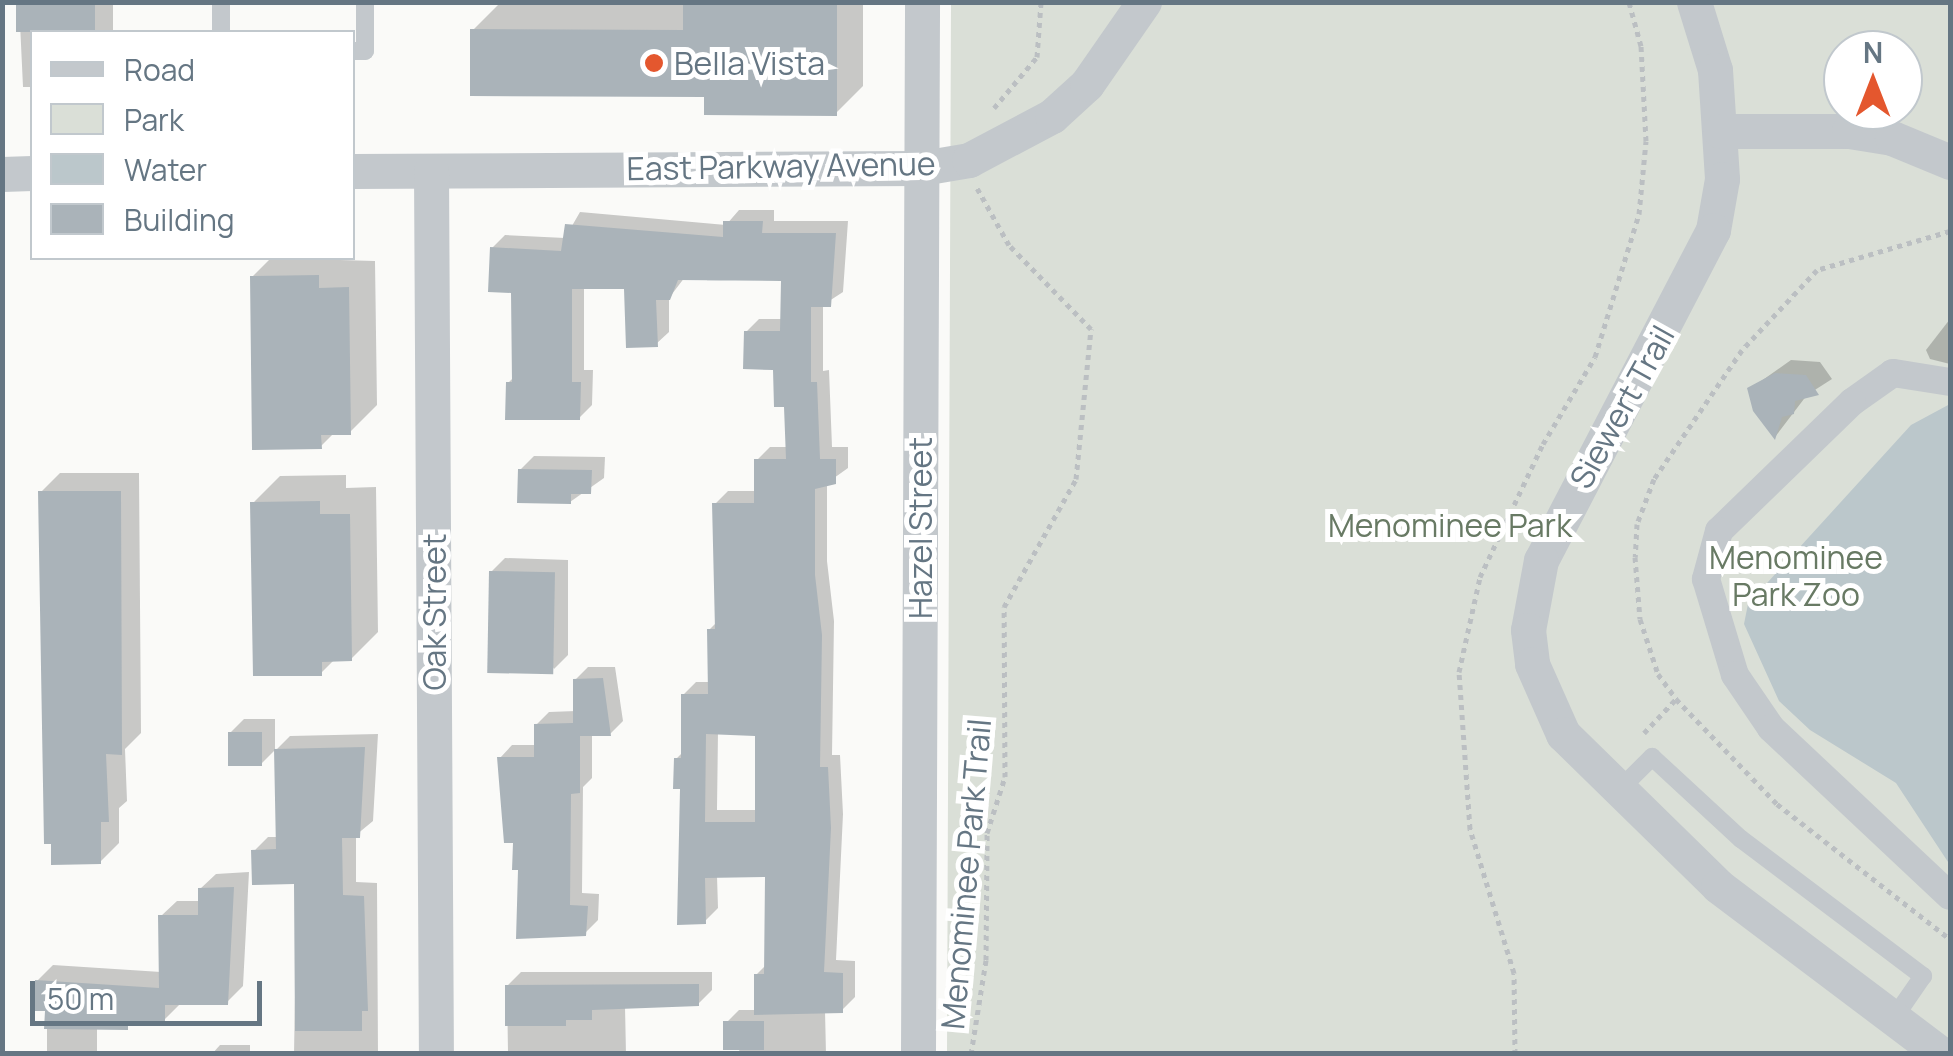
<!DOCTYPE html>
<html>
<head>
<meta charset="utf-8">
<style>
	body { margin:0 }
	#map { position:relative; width:1953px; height:1056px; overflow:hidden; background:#fafaf8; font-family:Manrope,sans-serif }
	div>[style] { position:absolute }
	.green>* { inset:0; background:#dadfd7 }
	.water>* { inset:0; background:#bbc7cb }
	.shadow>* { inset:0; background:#0003 }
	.building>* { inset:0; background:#aab3b9; transform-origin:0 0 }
	.path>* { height:5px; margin-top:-2.5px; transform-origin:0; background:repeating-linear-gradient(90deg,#bbbfc2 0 5px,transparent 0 10px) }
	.service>* { height:18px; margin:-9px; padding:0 9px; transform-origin:9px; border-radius:9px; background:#c3c8cc }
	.pedestrian>* { height:28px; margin:-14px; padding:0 14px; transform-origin:14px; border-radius:14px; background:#c3c8cc }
	.minor>* { height:35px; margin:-17.5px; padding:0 17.5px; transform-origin:17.5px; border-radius:17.5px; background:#c3c8cc }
	.dots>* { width:28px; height:28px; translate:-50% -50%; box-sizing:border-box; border:5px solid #fff; border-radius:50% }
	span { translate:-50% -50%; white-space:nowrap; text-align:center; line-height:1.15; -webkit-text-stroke:10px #fff; paint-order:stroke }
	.poi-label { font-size:32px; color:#657683 }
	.left { translate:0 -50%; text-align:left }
	.street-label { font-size:32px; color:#657683 }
	.park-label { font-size:32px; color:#687a64 }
	.frame { position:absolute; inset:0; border:5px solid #657683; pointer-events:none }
	.legend { position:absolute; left:30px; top:30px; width:325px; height:230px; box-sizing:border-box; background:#fff; border:2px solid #c1c8cd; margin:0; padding:12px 18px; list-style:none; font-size:30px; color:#657683 }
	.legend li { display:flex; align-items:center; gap:20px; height:50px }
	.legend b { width:50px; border:2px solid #c1c8cd }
	.north { position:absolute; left:1823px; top:30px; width:100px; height:100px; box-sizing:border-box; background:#fff; border:2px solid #c1c8cd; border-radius:50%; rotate:0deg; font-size:28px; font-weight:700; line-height:40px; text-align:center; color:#657683 }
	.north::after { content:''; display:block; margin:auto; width:35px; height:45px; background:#e4572e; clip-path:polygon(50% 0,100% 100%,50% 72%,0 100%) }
	.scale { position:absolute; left:30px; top:981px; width:232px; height:45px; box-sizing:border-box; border:5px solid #657683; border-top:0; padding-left:12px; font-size:30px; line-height:35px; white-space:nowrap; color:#657683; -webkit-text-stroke:8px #fff; paint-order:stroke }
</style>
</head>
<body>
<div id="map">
	<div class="green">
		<div style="clip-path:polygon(evenodd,951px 3px,1950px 3px,1950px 1053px,947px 1054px,951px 3px,1843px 50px,1903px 50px,1903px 110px,1843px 110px,1843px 50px)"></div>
	</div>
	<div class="water">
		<div style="clip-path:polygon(1950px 404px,1950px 865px,1896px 783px,1810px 730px,1779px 701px,1744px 624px,1748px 604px,1911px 425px)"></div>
	</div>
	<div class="shadow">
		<div style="clip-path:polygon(19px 2px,113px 2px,113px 32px,32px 32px,32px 87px,23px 87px)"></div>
		<div style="clip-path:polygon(863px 2px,863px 86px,836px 113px,707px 94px,473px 30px,500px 3px)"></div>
		<div style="clip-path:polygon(evenodd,739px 210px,774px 210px,774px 221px,848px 221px,843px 292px,823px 305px,823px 371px,829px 370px,832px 447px,848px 447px,848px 468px,827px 483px,827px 561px,834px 621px,832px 755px,840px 755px,843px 814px,836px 960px,855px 961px,855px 997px,842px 1010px,825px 1010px,826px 1054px,741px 1054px,726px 1023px,739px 1010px,756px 1010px,756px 975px,766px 965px,768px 875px,717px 876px,718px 908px,705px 921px,676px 759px,683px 752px,683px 695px,696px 682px,710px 682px,709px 630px,717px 622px,715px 504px,728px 491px,757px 491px,757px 460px,770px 447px,788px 447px,786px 405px,775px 367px,746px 332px,759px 319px,783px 319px,784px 279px,685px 277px,669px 298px,669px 332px,656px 344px,626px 286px,584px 286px,584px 370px,593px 370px,592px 405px,579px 418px,508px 383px,515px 376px,514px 291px,492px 248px,505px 235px,565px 238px,580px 212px,726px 225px,739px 210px,718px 732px,757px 733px,757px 810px,717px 810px,718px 732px)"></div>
		<div style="clip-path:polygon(271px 258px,375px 261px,377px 405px,350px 432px,335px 432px,320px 447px,252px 277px)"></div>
		<div style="clip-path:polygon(1950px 319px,1950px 364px,1930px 359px,1926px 350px)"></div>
		<div style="clip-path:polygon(1791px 360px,1820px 362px,1832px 379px,1807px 395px,1775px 437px,1750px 389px)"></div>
		<div style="clip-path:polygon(534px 456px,605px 457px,604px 478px,570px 502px,520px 470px)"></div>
		<div style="clip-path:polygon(60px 473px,139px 473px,141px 733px,125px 749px,127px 801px,119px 808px,119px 843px,100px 862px,41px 492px)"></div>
		<div style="clip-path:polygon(346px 475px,346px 488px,376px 487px,378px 632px,351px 659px,335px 659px,321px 673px,253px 503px,280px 476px)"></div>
		<div style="clip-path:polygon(505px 558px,568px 560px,568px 655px,554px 669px,491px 572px)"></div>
		<div style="clip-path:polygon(588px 667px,615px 667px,623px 721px,610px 734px,592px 734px,592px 778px,583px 787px,582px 893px,599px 894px,598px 920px,585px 933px,521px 867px,500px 758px,512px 745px,536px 745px,536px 725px,549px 712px,576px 711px,575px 680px)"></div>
		<div style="clip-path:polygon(244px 719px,275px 719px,275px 750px,261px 764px,230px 733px)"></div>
		<div style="clip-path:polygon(378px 734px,373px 821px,356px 835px,356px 882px,377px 883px,378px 1054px,294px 1054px,297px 881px,254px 851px,268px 837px,279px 837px,276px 750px,290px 736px)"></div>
		<div style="clip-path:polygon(249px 872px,243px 986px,227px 1002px,180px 1004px,164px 1020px,97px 1026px,97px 1054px,47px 1054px,47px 1008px,37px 981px,53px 965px,161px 972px,161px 916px,177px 901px,200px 901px,200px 889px,216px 874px)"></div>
		<div style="clip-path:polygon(521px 972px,712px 972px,712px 990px,698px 1004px,625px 1006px,626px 1054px,508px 1054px,507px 986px)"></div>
		<div style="clip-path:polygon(220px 1045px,250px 1045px,250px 1054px,212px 1054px)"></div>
	</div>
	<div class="building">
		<div style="left:16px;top:2px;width:79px;height:30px"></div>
		<div style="clip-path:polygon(683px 2px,837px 2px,837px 116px,704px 115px,704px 97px,470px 96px,470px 29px,683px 30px)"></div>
		<div style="clip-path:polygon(evenodd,723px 221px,763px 221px,762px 233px,836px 233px,831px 307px,811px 307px,811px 382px,817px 382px,820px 459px,836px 459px,836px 484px,815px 489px,815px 575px,822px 635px,820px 767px,828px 767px,831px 828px,824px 972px,843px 973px,843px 1013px,754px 1015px,754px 974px,764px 974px,765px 877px,705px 878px,706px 924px,677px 925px,680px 789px,673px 789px,674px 758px,681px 758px,681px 694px,708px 694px,707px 629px,715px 629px,712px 503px,754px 503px,754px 459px,786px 459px,784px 407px,774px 407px,773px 370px,743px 369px,744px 331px,780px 331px,781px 281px,678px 280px,670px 300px,656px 300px,658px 347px,626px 348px,624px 289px,572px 289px,572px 382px,581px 382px,580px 420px,505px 420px,506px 382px,512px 382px,511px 293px,488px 292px,490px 247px,561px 251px,565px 224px,723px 237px,723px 221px,706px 734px,755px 736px,755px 822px,705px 822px,706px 734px)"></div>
		<div style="clip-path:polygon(319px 275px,319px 288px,349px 287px,351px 435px,321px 435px,322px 449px,252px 450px,250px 276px)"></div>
		<div style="clip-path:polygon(1775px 373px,1806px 375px,1819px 395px,1795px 401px,1794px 414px,1782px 417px,1775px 440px,1753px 411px,1747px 388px)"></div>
		<div style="clip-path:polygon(518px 469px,592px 470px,591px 494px,571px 494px,571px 504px,517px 503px)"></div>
		<div style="clip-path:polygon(38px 491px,121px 491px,122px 755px,106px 754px,109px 822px,101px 822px,101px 864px,51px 865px,51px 844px,44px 844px)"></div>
		<div style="clip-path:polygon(320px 501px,320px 514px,350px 514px,352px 661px,322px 662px,322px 676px,253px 676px,250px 502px)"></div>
		<div style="left:489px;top:571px;width:66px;height:102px;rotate:1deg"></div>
		<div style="clip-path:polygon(603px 678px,611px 736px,580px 736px,580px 793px,571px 794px,570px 905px,588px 906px,586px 936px,516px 939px,518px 870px,512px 870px,513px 843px,504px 843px,497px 757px,534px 757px,534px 724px,573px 723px,573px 679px)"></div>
		<div style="left:228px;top:732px;width:34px;height:34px"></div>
		<div style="clip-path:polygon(365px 747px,360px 838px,342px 838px,343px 895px,364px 896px,368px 1011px,362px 1011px,362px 1031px,295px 1031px,294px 884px,252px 885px,251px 850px,276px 849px,274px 749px)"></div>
		<div style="clip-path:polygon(234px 887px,228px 1005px,165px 1005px,165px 1022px,128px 1022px,128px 1030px,44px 1029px,45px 1011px,34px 1011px,35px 980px,159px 988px,158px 915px,198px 915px,198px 888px)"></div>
		<div style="clip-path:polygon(699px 984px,699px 1006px,592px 1010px,592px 1020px,566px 1020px,566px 1026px,505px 1026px,505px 985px)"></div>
		<div style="left:764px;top:1021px;width:29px;height:41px;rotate:90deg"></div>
	</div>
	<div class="path">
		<div style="left:994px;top:108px;width:67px;rotate:-49.9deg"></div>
		<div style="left:1037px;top:57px;width:55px;rotate:-85.8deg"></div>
		<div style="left:1950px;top:231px;width:139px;rotate:163.7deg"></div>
		<div style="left:1817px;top:270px;width:110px;rotate:133.2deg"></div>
		<div style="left:1742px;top:350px;width:156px;rotate:124.3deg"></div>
		<div style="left:1654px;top:479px;width:48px;rotate:110.7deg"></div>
		<div style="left:1637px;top:524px;width:33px;rotate:93deg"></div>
		<div style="left:1635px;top:557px;width:62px;rotate:85.4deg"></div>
		<div style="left:1640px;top:619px;width:58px;rotate:71.9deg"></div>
		<div style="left:1658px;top:674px;width:31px;rotate:54deg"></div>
		<div style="left:1676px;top:699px;width:146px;rotate:46.1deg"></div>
		<div style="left:1777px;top:804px;width:219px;rotate:38deg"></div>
		<div style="left:1644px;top:733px;width:47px;rotate:-46.7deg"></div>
		<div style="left:971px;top:1054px;width:95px;rotate:-80.9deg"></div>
		<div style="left:986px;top:960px;width:127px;rotate:-89.5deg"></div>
		<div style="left:987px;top:833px;width:59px;rotate:-72.2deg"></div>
		<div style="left:1005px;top:777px;width:170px;rotate:-90.3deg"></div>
		<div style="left:1004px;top:607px;width:147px;rotate:-60.6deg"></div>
		<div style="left:1076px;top:479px;width:151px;rotate:-84.3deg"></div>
		<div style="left:1091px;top:329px;width:117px;rotate:-134.3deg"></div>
		<div style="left:1009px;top:245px;width:65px;rotate:-119.3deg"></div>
		<div style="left:1515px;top:1054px;width:81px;rotate:-90.7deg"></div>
		<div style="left:1514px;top:973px;width:151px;rotate:-107deg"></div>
		<div style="left:1470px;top:829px;width:157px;rotate:-94deg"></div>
		<div style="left:1459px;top:672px;width:97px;rotate:-77.5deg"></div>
		<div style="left:1480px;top:577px;width:147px;rotate:-64.7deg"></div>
		<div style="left:1543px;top:444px;width:101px;rotate:-59.1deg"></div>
		<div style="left:1595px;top:357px;width:150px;rotate:-72.9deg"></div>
		<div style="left:1639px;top:214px;width:73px;rotate:-84.5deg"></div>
		<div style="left:1646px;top:141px;width:95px;rotate:-93deg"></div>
		<div style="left:1641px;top:46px;width:46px;rotate:-105.3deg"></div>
	</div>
	<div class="service">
		<div style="left:221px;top:2px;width:30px;rotate:90deg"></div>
		<div style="left:352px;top:51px;width:13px"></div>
		<div style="left:365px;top:51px;width:49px;rotate:-90deg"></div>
		<div style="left:1619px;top:790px;width:47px;rotate:-45deg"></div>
		<div style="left:1652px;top:757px;width:121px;rotate:42.7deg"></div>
		<div style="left:1741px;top:839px;width:228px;rotate:37deg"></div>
		<div style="left:1923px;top:976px;width:51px;rotate:124.6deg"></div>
	</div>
	<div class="pedestrian">
		<div style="left:1950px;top:382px;width:58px;rotate:-171deg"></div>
		<div style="left:1893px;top:373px;width:50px;rotate:144.7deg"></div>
		<div style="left:1852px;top:402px;width:185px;rotate:135.9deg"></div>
		<div style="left:1719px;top:531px;width:50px;rotate:105.2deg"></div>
		<div style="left:1706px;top:579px;width:100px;rotate:73.2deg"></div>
		<div style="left:1735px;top:675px;width:64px;rotate:55.8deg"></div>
		<div style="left:1771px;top:728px;width:245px;rotate:43.2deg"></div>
	</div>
	<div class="minor">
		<div style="left:1694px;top:2px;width:71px;rotate:72.8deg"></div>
		<div style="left:1715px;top:70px;width:109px;rotate:86.3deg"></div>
		<div style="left:1722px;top:179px;width:52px;rotate:100deg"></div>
		<div style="left:1713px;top:230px;width:372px;rotate:117.5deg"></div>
		<div style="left:1541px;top:560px;width:71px;rotate:100.5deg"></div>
		<div style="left:1528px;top:630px;width:34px;rotate:83deg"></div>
		<div style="left:1532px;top:664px;width:77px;rotate:66.1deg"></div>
		<div style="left:1563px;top:734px;width:217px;rotate:44.4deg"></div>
		<div style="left:1718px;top:886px;width:279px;rotate:37deg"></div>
		<div style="left:1720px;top:131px;width:129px"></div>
		<div style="left:1849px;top:131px;width:44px;rotate:9.2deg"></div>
		<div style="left:1892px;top:138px;width:63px;rotate:22.5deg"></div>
		<div style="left:352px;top:171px;width:570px;rotate:-0.3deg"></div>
		<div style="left:922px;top:168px;width:48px;rotate:-9.7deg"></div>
		<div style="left:969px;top:160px;width:94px;rotate:-27.9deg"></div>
		<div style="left:1052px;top:116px;width:47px;rotate:-42.4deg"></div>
		<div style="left:1087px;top:84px;width:100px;rotate:-55.2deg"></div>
		<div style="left:431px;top:171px;width:883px;rotate:89.68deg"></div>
		<div style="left:2px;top:174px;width:30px;rotate:-2deg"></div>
		<div style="left:918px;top:1054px;width:1052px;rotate:-89.78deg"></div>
	</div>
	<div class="dots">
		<div style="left:654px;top:63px;background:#e4572e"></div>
	</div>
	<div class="poi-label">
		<span class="left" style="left:674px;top:63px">Bella Vista</span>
	</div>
	<div class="street-label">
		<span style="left:781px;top:166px;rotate:-1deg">East Parkway Avenue</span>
		<span style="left:1622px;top:407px;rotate:-61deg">Siewert Trail</span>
		<span style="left:920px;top:528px;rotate:-90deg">Hazel Street</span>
		<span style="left:434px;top:612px;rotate:-90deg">Oak Street</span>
		<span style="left:966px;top:874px;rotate:-85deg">Menominee Park Trail</span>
	</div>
	<div class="park-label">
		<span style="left:1450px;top:525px">Menominee Park</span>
		<span style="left:1796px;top:576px">Menominee<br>Park Zoo</span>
	</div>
	<div class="frame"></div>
	<ul class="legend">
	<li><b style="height:12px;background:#c3c8cc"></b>Road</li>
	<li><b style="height:28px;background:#dadfd7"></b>Park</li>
	<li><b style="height:28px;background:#bbc7cb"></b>Water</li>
	<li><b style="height:28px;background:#aab3b9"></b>Building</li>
	</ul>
	<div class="north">N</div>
	<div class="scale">50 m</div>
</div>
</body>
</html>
